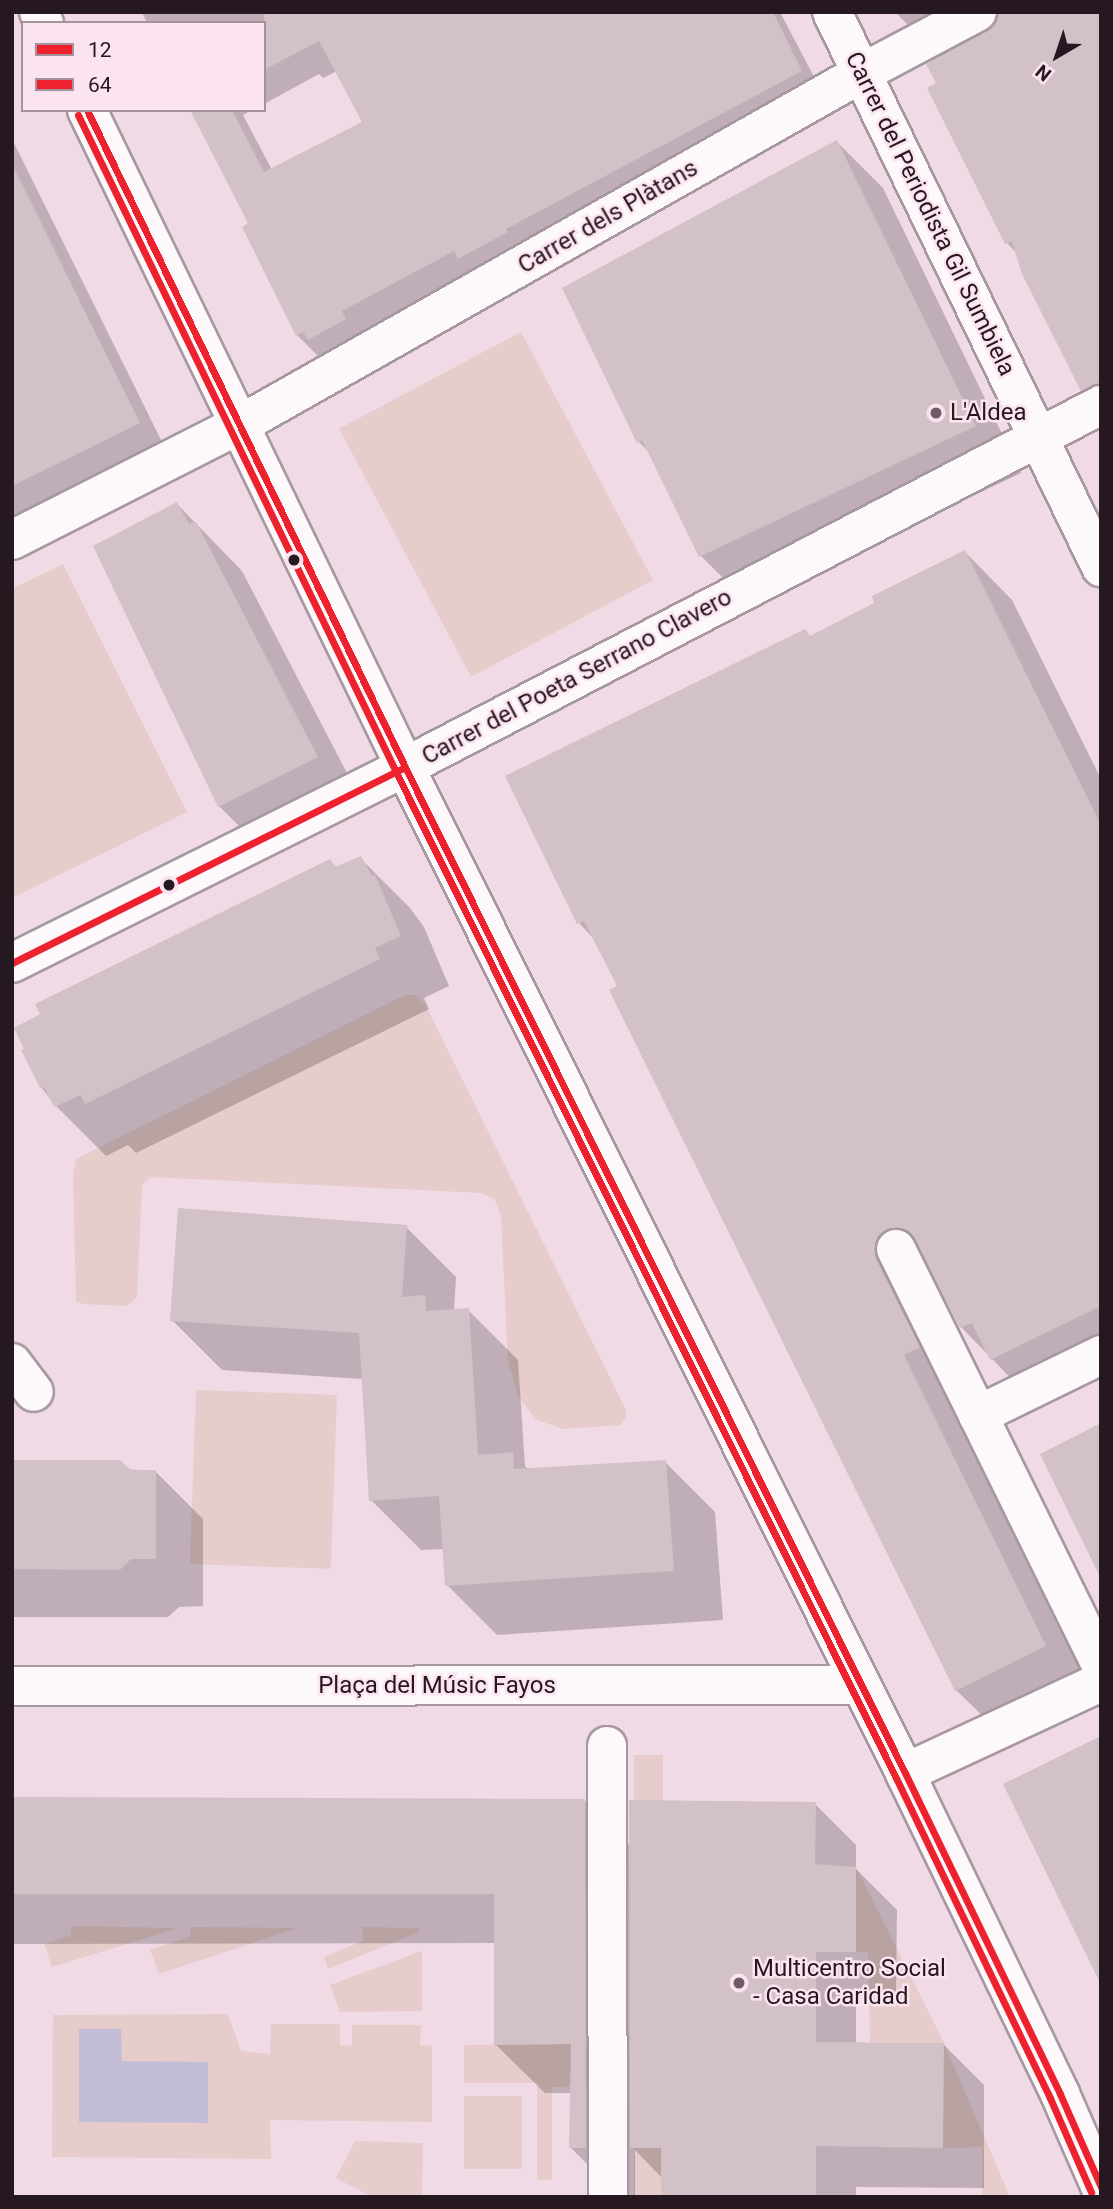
<!DOCTYPE html>
<html>
<head>
<meta charset="utf-8">
<style>
	body { margin:0 }
	#map { position:relative; width:1113px; height:2209px; overflow:hidden; background:#efdae5; font-family:Roboto,sans-serif }
	div>[style] { position:absolute }
	.green>* { inset:0; background:#e6cccb; transform-origin:0 0 }
	.water>* { inset:0; background:#c4bdd8 }
	.shadow>* { inset:0; background:#0003 }
	.building>* { inset:0; background:#d2c1c7 }
	.roads { filter:drop-shadow(2px 0 #a797a0) drop-shadow(-2px 0 #a797a0) drop-shadow(0 2px #a797a0) drop-shadow(0 -2px #a797a0) }
	.minor>* { height:38px; margin:-19px; padding:0 19px; transform-origin:19px; border-radius:19px; background:#fdf9fb }
	.bus-1>* { height:7px; margin:-3.5px; padding:0 3.5px; transform-origin:3.5px; border-radius:3.5px; background:#ed222e }
	.bus-2>* { height:7px; margin:-3.5px; padding:0 3.5px; transform-origin:3.5px; border-radius:3.5px; background:#ed222e }
	.dots>* { width:19px; height:19px; translate:-50% -50%; box-sizing:border-box; border:4px solid #fbe4f0; border-radius:50% }
	span { translate:-50% -50%; white-space:nowrap; text-align:center; line-height:1.15; -webkit-text-stroke:5px #fbe4f0; paint-order:stroke }
	.street-label { font-size:24px; color:#261820 }
	.poi-label { font-size:24px; color:#261820 }
	.left { translate:0 -50%; text-align:left }
	.frame { position:absolute; inset:0; border:14px solid #261820; pointer-events:none }
	.legend { position:absolute; left:21px; top:21px; width:245px; height:91px; box-sizing:border-box; background:#fbe4f0; border:2px solid #a6929d; margin:0; padding:9px 12px; list-style:none; font-size:21px; color:#261820 }
	.legend li { display:flex; align-items:center; gap:14px; height:35px }
	.legend b { width:35px; border:2px solid #a6929d }
	.north { position:absolute; left:1022px; top:21px; width:70px; height:70px; -webkit-text-stroke:5px #fbe4f0; paint-order:stroke; rotate:219deg; font-size:19px; font-weight:700; line-height:28px; text-align:center; color:#261820 }
	.north::after { content:''; display:block; margin:auto; width:24px; height:32px; background:#261820; clip-path:polygon(50% 0,100% 100%,50% 72%,0 100%) }
</style>
</head>
<body>
<div id="map">
	<div class="green">
		<div style="left:521px;top:332px;width:281px;height:206px;rotate:62deg"></div>
		<div style="clip-path:polygon(63px 564px,187px 812px,12px 898px,12px 589px)"></div>
		<div style="clip-path:polygon(405px 995px,416px 995px,425px 1004px,626px 1410px,626px 1416px,621px 1425px,563px 1429px,537px 1420px,519px 1398px,508px 1362px,501px 1216px,495px 1200px,482px 1193px,150px 1177px,142px 1185px,137px 1297px,127px 1306px,83px 1304px,76px 1301px,73px 1175px,76px 1159px)"></div>
		<div style="left:196px;top:1390px;width:141px;height:174px;rotate:2deg"></div>
		<div style="left:634px;top:1755px;width:29px;height:260px"></div>
		<div style="clip-path:polygon(856px 1867px,944px 2043px,1010px 2197px,982px 2197px,982px 2147px,943px 2148px,943px 2043px,870px 2042px,868px 1952px,856px 1952px)"></div>
		<div style="clip-path:polygon(71px 1926px,179px 1928px,52px 1967px,44px 1944px,71px 1935px)"></div>
		<div style="clip-path:polygon(190px 1927px,298px 1928px,159px 1974px,150px 1950px,191px 1936px)"></div>
		<div style="clip-path:polygon(362px 1927px,419px 1928px,419px 1932px,328px 1969px,324px 1957px,363px 1941px)"></div>
		<div style="clip-path:polygon(422px 1951px,422px 2011px,340px 2012px,330px 1985px)"></div>
		<div style="clip-path:polygon(evenodd,228px 2014px,241px 2051px,270px 2054px,271px 2024px,340px 2024px,340px 2045px,352px 2046px,352px 2025px,421px 2025px,420px 2045px,432px 2046px,432px 2122px,270px 2120px,271px 2159px,52px 2157px,53px 2015px,228px 2014px,79px 2030px,121px 2030px,121px 2061px,79px 2030px)"></div>
		<div style="clip-path:polygon(588px 2044px,587px 2086px,552px 2087px,552px 2180px,537px 2180px,537px 2083px,464px 2083px,464px 2045px)"></div>
		<div style="left:464px;top:2096px;width:58px;height:73px"></div>
		<div style="clip-path:polygon(355px 2141px,423px 2143px,422px 2197px,372px 2197px,336px 2178px)"></div>
		<div style="left:661px;top:2146px;width:51px;height:27px;rotate:90deg"></div>
	</div>
	<div class="water">
		<div style="clip-path:polygon(79px 2029px,121px 2029px,122px 2061px,208px 2062px,208px 2123px,79px 2122px)"></div>
	</div>
	<div class="shadow">
		<div style="clip-path:polygon(142px 12px,780px 12px,823px 94px,331px 361px,325px 354px,319px 357px,297px 335px,250px 224px,192px 110px,252px 110px,243px 115px,272px 170px,364px 123px,337px 71px,323px 78px,319px 74px,264px 104px,264px 23px,147px 23px)"></div>
		<div style="clip-path:polygon(895px 12px,1101px 12px,1101px 405px,1076px 381px,1017px 253px,1007px 243px,939px 84px,941px 58px)"></div>
		<div style="clip-path:polygon(12px 139px,166px 450px,12px 526px)"></div>
		<div style="clip-path:polygon(837px 142px,883px 188px,1021px 473px,747px 602px,701px 556px,650px 453px,639px 442px)"></div>
		<div style="clip-path:polygon(177px 504px,242px 571px,363px 804px,266px 853px,219px 806px)"></div>
		<div style="clip-path:polygon(965px 552px,1012px 600px,1101px 779px,1101px 1376px,1039px 1407px,961px 1327px,935px 1277px,925px 1285px,950px 1403px,1093px 1694px,1004px 1737px,956px 1690px,619px 987px,595px 940px,579px 923px,811px 637px,877px 604px)"></div>
		<div style="clip-path:polygon(360px 858px,410px 908px,424px 927px,449px 986px,424px 998px,429px 1009px,136px 1153px,128px 1145px,106px 1156px,56px 1106px,41px 1087px,330px 861px,337px 868px)"></div>
		<div style="clip-path:polygon(406px 1227px,456px 1277px,454px 1311px,468px 1310px,518px 1360px,525px 1466px,529px 1470px,665px 1462px,715px 1512px,723px 1620px,497px 1635px,447px 1585px,444px 1549px,421px 1550px,371px 1500px,363px 1379px,222px 1370px,172px 1320px)"></div>
		<div style="clip-path:polygon(12px 1462px,155px 1471px,203px 1519px,203px 1606px,179px 1607px,168px 1617px,12px 1617px)"></div>
		<div style="clip-path:polygon(12px 1799px,584px 1800px,631px 1847px,815px 1804px,856px 1845px,856px 1869px,897px 1910px,896px 1992px,856px 1992px,856px 2044px,943px 2044px,984px 2085px,984px 2188px,856px 2187px,856px 2197px,663px 2197px,663px 2179px,635px 2150px,635px 2197px,620px 2197px,571px 2148px,572px 2093px,545px 2093px,495px 2044px,496px 1943px,12px 1944px)"></div>
	</div>
	<div class="building">
		<div style="clip-path:polygon(264px 12px,773px 12px,802px 71px,506px 229px,508px 232px,458px 259px,454px 251px,342px 311px,346px 319px,308px 340px,303px 332px,296px 336px,242px 227px,248px 223px,190px 110px,232px 110px,264px 172px,362px 122px,319px 41px,264px 70px)"></div>
		<div style="clip-path:polygon(999px 12px,1101px 12px,1101px 383px,1081px 391px,1022px 274px,1012px 242px,1005px 244px,927px 88px,936px 83px,926px 64px,987px 31px,996px 23px)"></div>
		<div style="clip-path:polygon(837px 140px,976px 426px,699px 557px,642px 440px,637px 443px,562px 288px)"></div>
		<div style="clip-path:polygon(12px 164px,140px 423px,12px 486px)"></div>
		<div style="clip-path:polygon(177px 502px,189px 524px,196px 522px,318px 757px,218px 807px,93px 546px)"></div>
		<div style="clip-path:polygon(965px 550px,1101px 825px,1101px 1306px,990px 1360px,972px 1323px,960px 1328px,909px 1231px,898px 1227px,887px 1229px,878px 1237px,874px 1248px,876px 1259px,920px 1347px,904px 1355px,1046px 1646px,955px 1691px,609px 990px,617px 986px,584px 921px,577px 924px,505px 776px,805px 629px,810px 636px,874px 603px,872px 596px)"></div>
		<div style="clip-path:polygon(361px 856px,372px 876px,375px 875px,401px 936px,375px 948px,380px 959px,85px 1104px,81px 1095px,54px 1107px,44px 1087px,40px 1088px,21px 1050px,24px 1049px,14px 1028px,40px 1014px,35px 1004px,330px 859px,335px 867px)"></div>
		<div style="clip-path:polygon(178px 1208px,407px 1225px,402px 1297px,425px 1295px,426px 1311px,469px 1308px,478px 1455px,513px 1452px,514px 1469px,666px 1460px,674px 1571px,445px 1586px,439px 1496px,369px 1501px,359px 1333px,170px 1321px)"></div>
		<div style="clip-path:polygon(1101px 1423px,1101px 1579px,1040px 1454px)"></div>
		<div style="clip-path:polygon(12px 1460px,120px 1460px,131px 1470px,156px 1470px,156px 1559px,131px 1559px,120px 1570px,12px 1569px)"></div>
		<div style="clip-path:polygon(1101px 1736px,1101px 1985px,1003px 1784px)"></div>
		<div style="clip-path:polygon(12px 1797px,585px 1799px,586px 2148px,569px 2148px,571px 2044px,494px 2045px,494px 1894px,12px 1894px)"></div>
		<div style="clip-path:polygon(629px 1800px,816px 1802px,815px 1864px,856px 1867px,856px 1952px,816px 1952px,816px 2042px,944px 2043px,943px 2148px,816px 2146px,816px 2197px,661px 2197px,661px 2148px,630px 2148px)"></div>
	</div>
	<div class="roads">
		<div class="minor">
			<div style="left:39px;top:12px;width:12px;rotate:66deg"></div>
			<div style="left:832px;top:12px;width:617px;rotate:64.14deg"></div>
			<div style="left:87px;top:110px;width:730px;rotate:64.17deg"></div>
			<div style="left:405px;top:767px;width:1123px;rotate:63.57deg"></div>
			<div style="left:905px;top:1773px;width:356px;rotate:64.2deg"></div>
			<div style="left:1060px;top:2094px;width:103px;rotate:66.4deg"></div>
			<div style="left:12px;top:540px;width:257px;rotate:-26.9deg"></div>
			<div style="left:241px;top:424px;width:713px;rotate:-29.48deg"></div>
			<div style="left:862px;top:73px;width:130px;rotate:-27.9deg"></div>
			<div style="left:12px;top:963px;width:439px;rotate:-26.5deg"></div>
			<div style="left:405px;top:767px;width:785px;rotate:-27.48deg"></div>
			<div style="left:896px;top:1249px;width:185px;rotate:63.7deg"></div>
			<div style="left:1101px;top:1355px;width:137px;rotate:154deg"></div>
			<div style="left:978px;top:1415px;width:279px;rotate:63.8deg"></div>
			<div style="left:12px;top:1363px;width:36px;rotate:53deg"></div>
			<div style="left:12px;top:1686px;width:849px;rotate:-0.07deg"></div>
			<div style="left:607px;top:1746px;width:451px;rotate:89.9deg"></div>
			<div style="left:905px;top:1773px;width:216px;rotate:-24.9deg"></div>
		</div>
	</div>
	<div class="bus-1">
		<div style="left:87px;top:110px;width:730px;rotate:64.17deg"></div>
		<div style="left:405px;top:767px;width:1123px;rotate:63.57deg"></div>
		<div style="left:905px;top:1773px;width:356px;rotate:64.2deg"></div>
		<div style="left:1060px;top:2094px;width:102px;rotate:66.2deg"></div>
		<div style="left:12px;top:963px;width:439px;rotate:-26.5deg"></div>
	</div>
	<div class="bus-2">
		<div style="left:78px;top:115px;width:730px;rotate:64.17deg"></div>
		<div style="left:396px;top:772px;width:1123px;rotate:63.57deg"></div>
		<div style="left:896px;top:1778px;width:355px;rotate:64.3deg"></div>
		<div style="left:1050px;top:2098px;width:103px;rotate:66.4deg"></div>
	</div>
	<div class="dots">
		<div style="left:936px;top:413px;background:#6c5c65"></div>
		<div style="left:294px;top:560px;background:#261820"></div>
		<div style="left:169px;top:885px;background:#261820"></div>
		<div style="left:739px;top:1983px;background:#6c5c65"></div>
	</div>
	<div class="street-label">
		<span style="left:930px;top:214px;rotate:64deg">Carrer del Periodista Gil Sumbiela</span>
		<span style="left:608px;top:217px;rotate:-30deg">Carrer dels Plàtans</span>
		<span style="left:577px;top:677px;rotate:-28deg">Carrer del Poeta Serrano Clavero</span>
		<span style="left:437px;top:1686px">Plaça del Músic Fayos</span>
	</div>
	<div class="poi-label">
		<span class="left" style="left:950px;top:413px">L'Aldea</span>
		<span class="left" style="left:753px;top:1983px">Multicentro Social<br>- Casa Caridad</span>
	</div>
	<div class="frame"></div>
	<ul class="legend">
	<li><b style="height:9px;background:#ed222e"></b>12</li>
	<li><b style="height:9px;background:#ed222e"></b>64</li>
	</ul>
	<div class="north">N</div>
</div>
</body>
</html>
